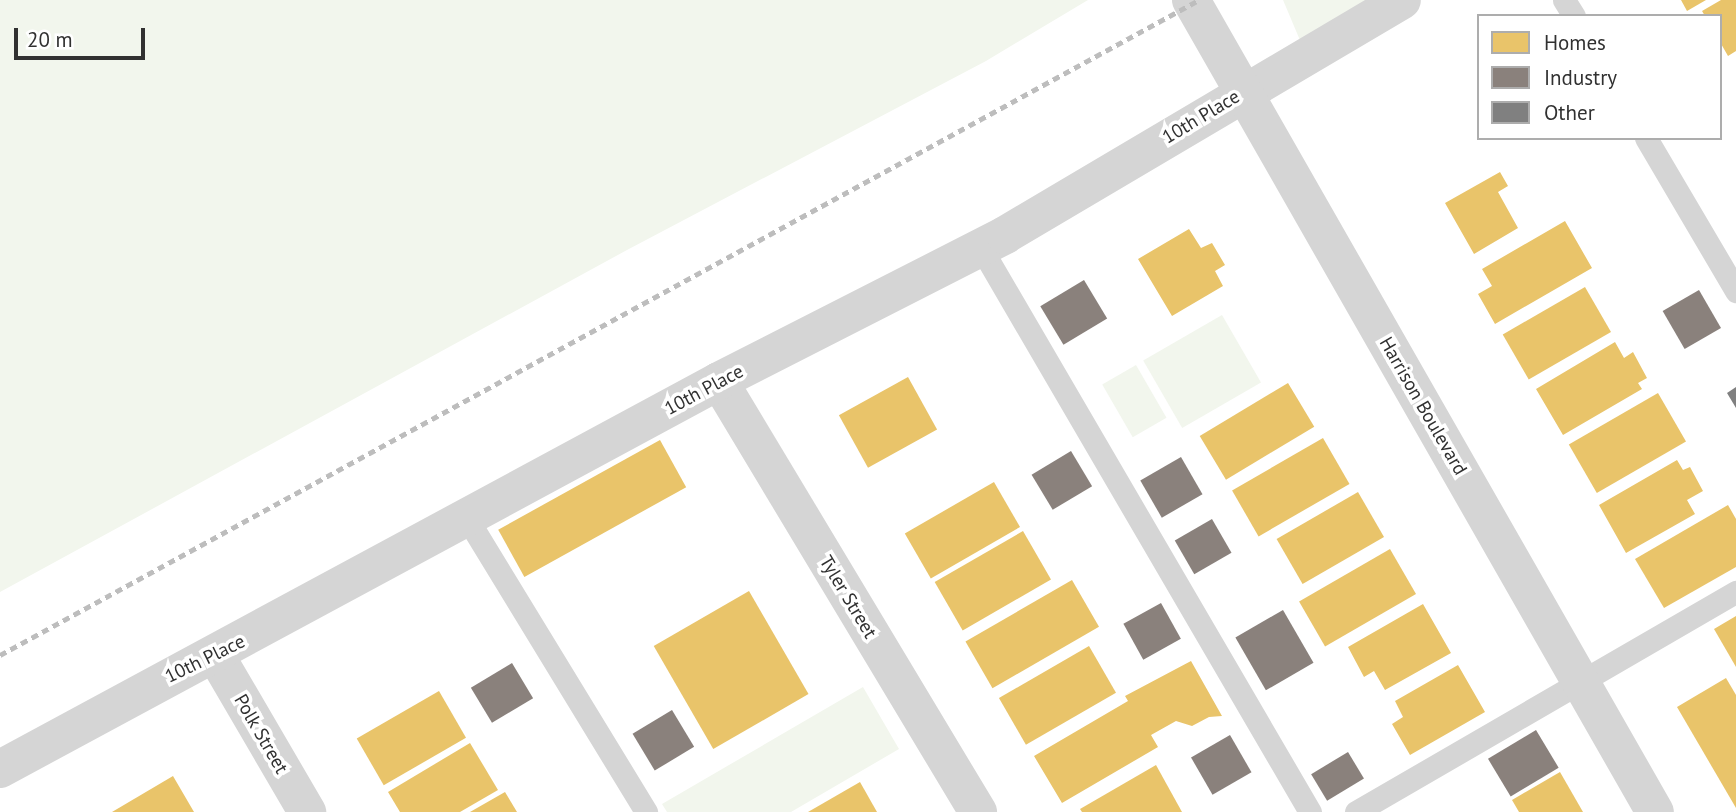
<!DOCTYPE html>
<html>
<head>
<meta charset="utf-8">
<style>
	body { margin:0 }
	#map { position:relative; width:1736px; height:812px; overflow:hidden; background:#fff; font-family:"PT Sans",sans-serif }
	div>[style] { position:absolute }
	.green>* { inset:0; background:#f2f6ed; transform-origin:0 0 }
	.homes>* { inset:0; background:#e9c46a; transform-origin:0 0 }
	.industry>* { inset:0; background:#8a817c; transform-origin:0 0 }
	.building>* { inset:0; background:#808080 }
	.service>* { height:23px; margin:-11.5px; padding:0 11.5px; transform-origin:11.5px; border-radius:11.5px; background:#d5d5d5 }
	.minor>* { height:38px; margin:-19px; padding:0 19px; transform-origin:19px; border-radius:19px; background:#d5d5d5 }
	.tertiary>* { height:38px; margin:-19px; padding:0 19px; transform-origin:19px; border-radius:19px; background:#d5d5d5 }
	.rail>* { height:5px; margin-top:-2.5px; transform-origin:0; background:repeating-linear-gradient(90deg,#bdbdbd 0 7px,transparent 0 12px) }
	span { translate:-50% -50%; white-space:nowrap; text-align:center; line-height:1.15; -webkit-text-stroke:7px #fff; paint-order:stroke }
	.street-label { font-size:19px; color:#313131 }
	.legend { position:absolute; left:1477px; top:14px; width:245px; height:126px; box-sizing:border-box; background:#fff; border:2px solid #adadad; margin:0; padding:9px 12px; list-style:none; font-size:21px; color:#313131 }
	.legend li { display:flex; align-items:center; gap:14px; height:35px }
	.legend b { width:35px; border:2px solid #adadad }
	.scale { position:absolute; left:14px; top:28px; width:131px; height:32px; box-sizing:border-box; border:4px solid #313131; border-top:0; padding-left:9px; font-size:21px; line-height:24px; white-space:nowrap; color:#313131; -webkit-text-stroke:5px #fff; paint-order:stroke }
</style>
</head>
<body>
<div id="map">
	<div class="green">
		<div style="clip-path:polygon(0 0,1088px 0,986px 61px,627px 250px,0 592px)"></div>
		<div style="clip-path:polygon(1283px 0,1381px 0,1302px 45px)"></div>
		<div style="left:1222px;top:315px;width:78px;height:91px;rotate:60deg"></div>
		<div style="left:1136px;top:365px;width:61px;height:39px;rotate:60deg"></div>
		<div style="clip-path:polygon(863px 687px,899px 749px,791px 812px,667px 812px,662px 804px)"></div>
	</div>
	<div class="homes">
		<div style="clip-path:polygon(1681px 0,1706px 0,1687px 11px)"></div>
		<div style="clip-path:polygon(1721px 0,1736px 0,1736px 51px,1728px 56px,1720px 42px,1720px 16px,1705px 16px,1702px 11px)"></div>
		<div style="clip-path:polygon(1500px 172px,1508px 186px,1498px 192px,1518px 228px,1474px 254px,1445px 203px)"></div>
		<div style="clip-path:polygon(1565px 221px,1592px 268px,1495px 324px,1478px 294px,1492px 286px,1482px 269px)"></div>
		<div style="clip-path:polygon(1189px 229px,1201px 248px,1212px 243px,1225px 265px,1215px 271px,1223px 286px,1172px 316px,1138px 259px)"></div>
		<div style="left:1585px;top:287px;width:52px;height:95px;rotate:60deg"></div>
		<div style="clip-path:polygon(1615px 342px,1624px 358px,1633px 352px,1647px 378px,1638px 383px,1642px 389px,1563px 435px,1536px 389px)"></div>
		<div style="left:908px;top:377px;width:60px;height:79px;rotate:61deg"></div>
		<div style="left:1288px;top:383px;width:51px;height:103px;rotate:59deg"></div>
		<div style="left:1658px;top:393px;width:56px;height:103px;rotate:60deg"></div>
		<div style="left:1323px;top:438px;width:53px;height:105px;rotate:60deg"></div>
		<div style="left:660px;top:440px;width:54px;height:185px;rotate:61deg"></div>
		<div style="clip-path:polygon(1677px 460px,1683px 470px,1690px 467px,1703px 491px,1687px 500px,1695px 514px,1626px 553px,1599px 505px)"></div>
		<div style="left:994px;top:482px;width:52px;height:103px;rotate:60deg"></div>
		<div style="left:1358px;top:492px;width:52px;height:94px;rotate:60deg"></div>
		<div style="clip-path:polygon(1728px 505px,1736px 519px,1736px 567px,1664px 608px,1635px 559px)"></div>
		<div style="left:1023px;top:531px;width:56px;height:102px;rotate:60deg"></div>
		<div style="left:1390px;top:549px;width:52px;height:105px;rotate:60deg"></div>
		<div style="left:1072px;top:580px;width:54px;height:123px;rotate:60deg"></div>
		<div style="left:749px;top:591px;width:119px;height:110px;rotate:60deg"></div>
		<div style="clip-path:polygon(1423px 604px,1451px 653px,1385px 690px,1374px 671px,1364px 677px,1348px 647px)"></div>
		<div style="clip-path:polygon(1736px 616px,1736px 667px,1714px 629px)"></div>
		<div style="left:1089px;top:646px;width:54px;height:104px;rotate:60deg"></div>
		<div style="clip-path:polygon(1191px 661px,1222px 716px,1209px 717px,1192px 726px,1176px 721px,1151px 735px,1158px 747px,1062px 803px,1034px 756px,1128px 701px,1125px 696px)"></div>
		<div style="clip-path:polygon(1458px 665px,1485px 712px,1410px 755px,1392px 724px,1403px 717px,1395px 701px)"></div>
		<div style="clip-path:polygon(1726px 678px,1736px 695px,1736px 808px,1677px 707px)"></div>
		<div style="left:439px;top:691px;width:54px;height:95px;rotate:60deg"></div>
		<div style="clip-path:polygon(470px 743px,498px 790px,460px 812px,400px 812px,388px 792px)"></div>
		<div style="clip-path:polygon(1156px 765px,1182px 812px,1082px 812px,1080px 809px)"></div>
		<div style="clip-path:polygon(1560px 772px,1583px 812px,1519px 812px,1512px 800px)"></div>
		<div style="clip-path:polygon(173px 776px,194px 812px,112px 812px)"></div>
		<div style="clip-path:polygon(860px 782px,877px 812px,808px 812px)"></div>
		<div style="clip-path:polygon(505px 792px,517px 812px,470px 812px)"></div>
	</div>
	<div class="industry">
		<div style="left:1084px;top:280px;width:45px;height:51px;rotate:59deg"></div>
		<div style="left:1699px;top:290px;width:44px;height:42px;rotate:60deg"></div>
		<div style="left:1071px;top:451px;width:41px;height:46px;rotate:59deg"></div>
		<div style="left:1181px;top:457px;width:43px;height:47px;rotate:60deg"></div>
		<div style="left:1212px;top:519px;width:39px;height:43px;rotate:60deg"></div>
		<div style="left:1161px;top:603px;width:41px;height:43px;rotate:61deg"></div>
		<div style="left:1283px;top:610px;width:61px;height:55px;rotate:60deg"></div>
		<div style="left:512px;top:663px;width:41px;height:48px;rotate:59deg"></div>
		<div style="left:672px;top:710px;width:43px;height:46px;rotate:59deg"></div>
		<div style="left:1536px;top:730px;width:44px;height:56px;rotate:59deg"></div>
		<div style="left:1230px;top:735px;width:43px;height:45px;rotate:60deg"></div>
		<div style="left:1348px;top:752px;width:31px;height:43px;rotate:59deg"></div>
	</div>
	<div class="building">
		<div style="clip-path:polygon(1736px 387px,1736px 408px,1727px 393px)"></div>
	</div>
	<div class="service">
		<div style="left:1564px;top:0;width:19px;rotate:58deg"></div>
		<div style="left:1646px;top:138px;width:178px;rotate:59.5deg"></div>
		<div style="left:981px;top:248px;width:653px;rotate:59.74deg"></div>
		<div style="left:468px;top:520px;width:342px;rotate:58.6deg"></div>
		<div style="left:1356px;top:812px;width:439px;rotate:-30.1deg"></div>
	</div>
	<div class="minor">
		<div style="left:719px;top:381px;width:503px;rotate:59deg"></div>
		<div style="left:216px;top:656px;width:181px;rotate:59.7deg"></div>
		<div style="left:0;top:769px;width:817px;rotate:-28.35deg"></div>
		<div style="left:719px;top:381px;width:321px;rotate:-27deg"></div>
		<div style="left:1005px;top:235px;width:461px;rotate:-30.6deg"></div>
	</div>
	<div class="tertiary">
		<div style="left:1191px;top:0;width:935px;rotate:60.26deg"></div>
	</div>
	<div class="rail">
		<div style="left:0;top:655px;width:1366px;rotate:-28.65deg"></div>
	</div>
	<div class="street-label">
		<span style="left:1201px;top:117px;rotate:-31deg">10th Place</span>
		<span style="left:704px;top:390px;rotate:-28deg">10th Place</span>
		<span style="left:1423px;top:406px;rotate:60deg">Harrison Boulevard</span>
		<span style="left:848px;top:597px;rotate:59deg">Tyler Street</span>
		<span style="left:205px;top:659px;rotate:-26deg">10th Place</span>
		<span style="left:261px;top:734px;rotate:60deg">Polk Street</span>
	</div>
	<ul class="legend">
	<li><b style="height:19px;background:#e9c46a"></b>Homes</li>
	<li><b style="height:19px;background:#8a817c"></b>Industry</li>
	<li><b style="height:19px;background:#808080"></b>Other</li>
	</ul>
	<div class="scale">20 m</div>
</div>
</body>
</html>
